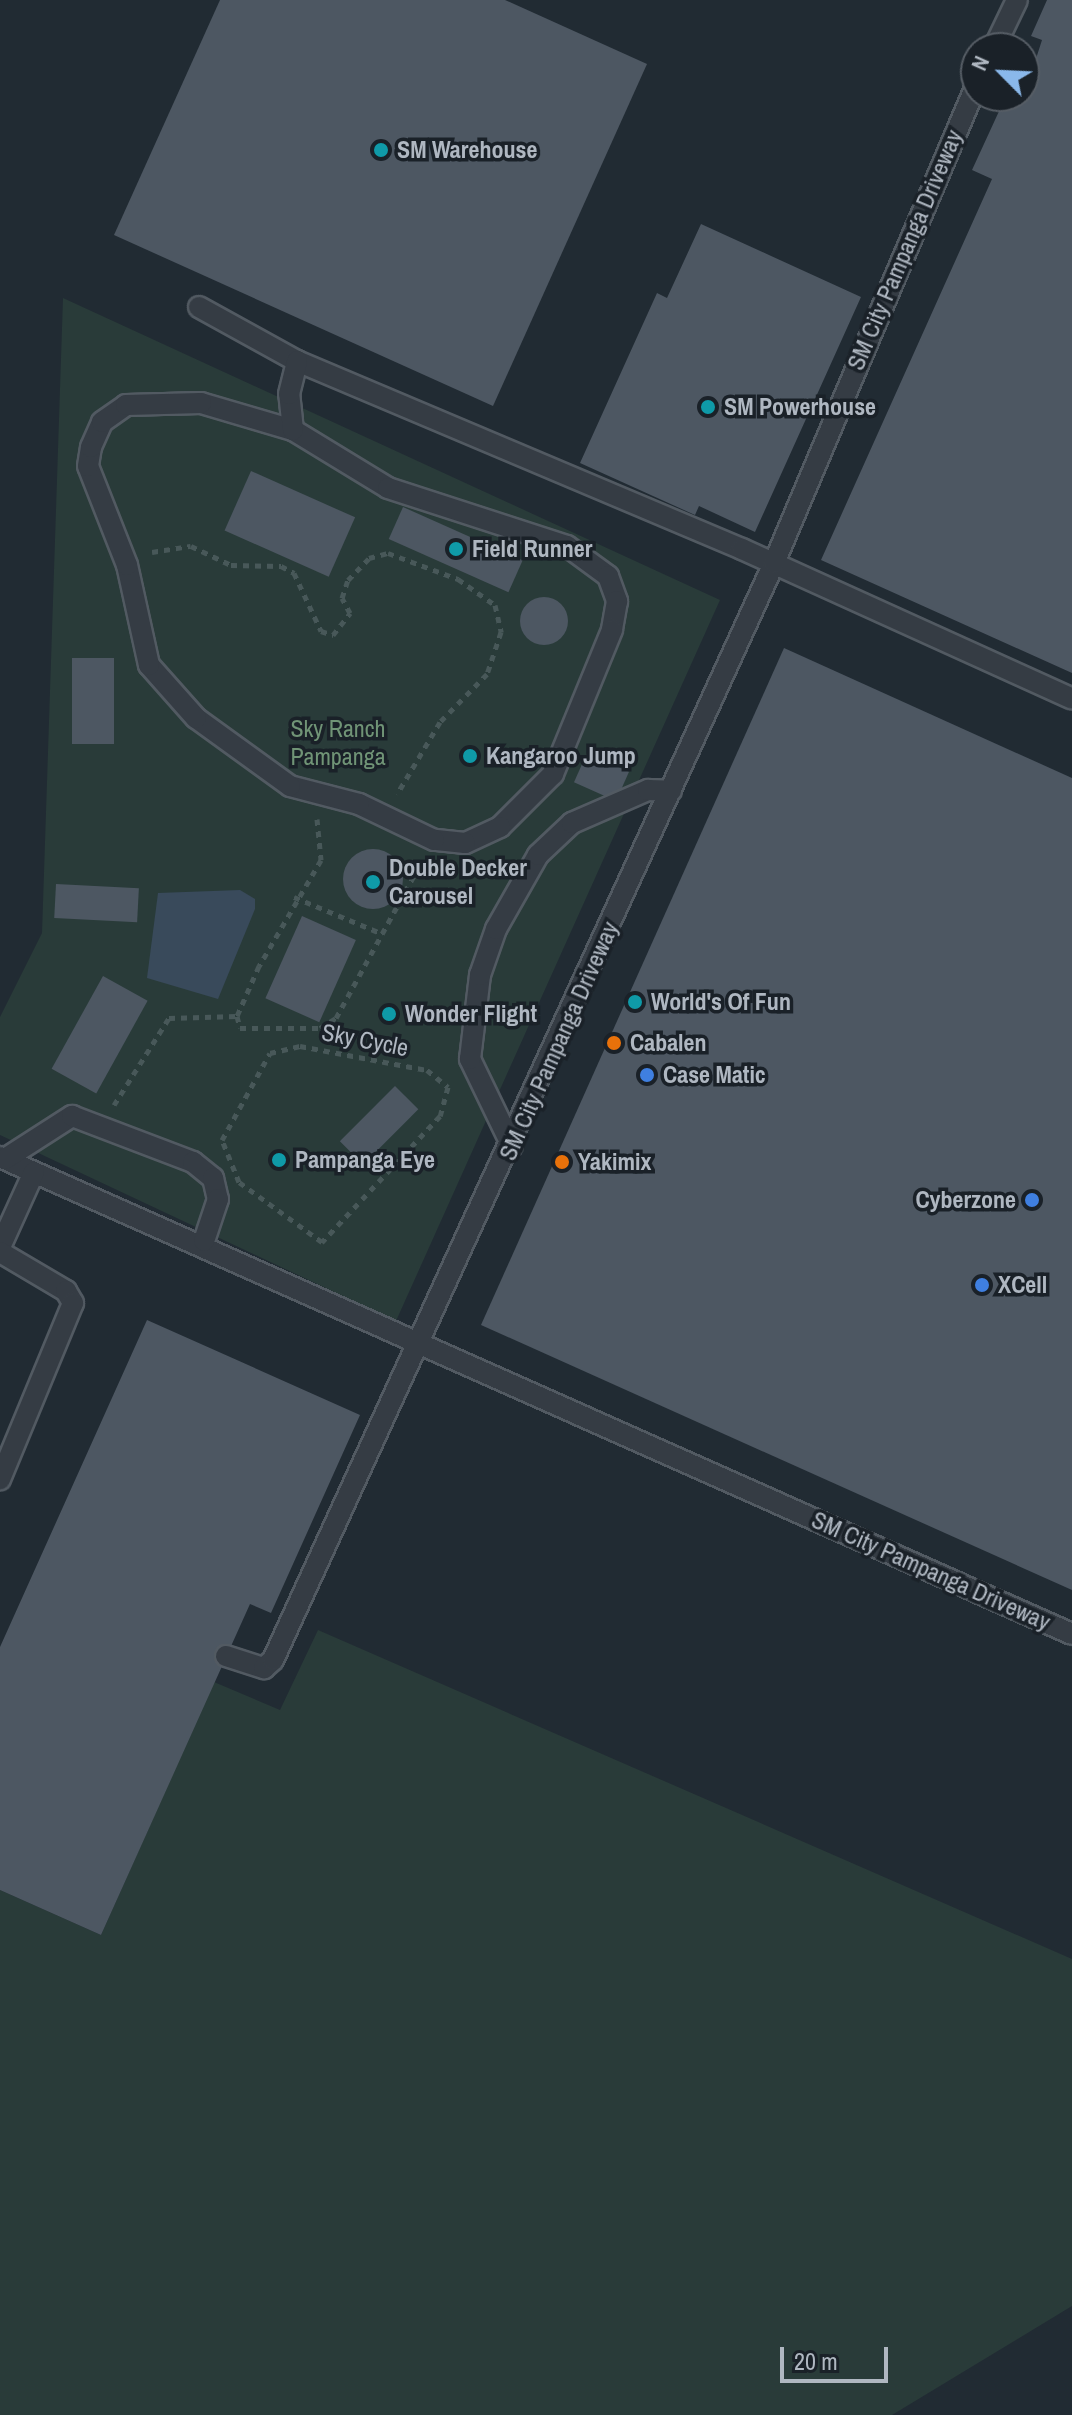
<!DOCTYPE html>
<html>
<head>
<meta charset="utf-8">
<style>
	body { margin:0 }
	#map { position:relative; width:1072px; height:2415px; overflow:hidden; background:#212b33; font-family:"Archivo Narrow",sans-serif }
	div>[style] { position:absolute }
	.green>* { inset:0; background:#293b39 }
	.water>* { inset:0; background:#394a5b }
	.building>* { inset:0; background:#4d5762; transform-origin:0 0 }
	.round { border-radius:50% }
	.path>* { height:5px; margin-top:-2.5px; transform-origin:0; background:repeating-linear-gradient(90deg,#485859 0 6px,transparent 0 12px) }
	.roads { filter:drop-shadow(2px 0 #525a62) drop-shadow(-2px 0 #525a62) drop-shadow(0 2px #525a62) drop-shadow(0 -2px #525a62) }
	.service>* { height:20px; margin:-10px; padding:0 10px; transform-origin:10px; border-radius:10px; background:#353c44 }
	.dots>* { width:22px; height:22px; translate:-50% -50%; box-sizing:border-box; border:4px solid #1a2128; border-radius:50% }
	span { translate:-50% -50%; white-space:nowrap; text-align:center; line-height:1.15; -webkit-text-stroke:7px #1a2128; paint-order:stroke }
	.poi-label { font-size:24px; color:#afb7c1; font-weight:700 }
	.left { translate:0 -50%; text-align:left }
	.right { translate:-100% -50%; text-align:right }
	.street-label { font-size:24px; color:#afb7c1 }
	.park-label { font-size:24px; color:#709476 }
	.north { position:absolute; left:960px; top:32px; width:80px; height:80px; box-sizing:border-box; background:#1a2128; border:2px solid #565d65; border-radius:50%; rotate:294deg; font-size:22px; font-weight:700; line-height:32px; text-align:center; color:#afb7c1 }
	.north::after { content:''; display:block; margin:auto; width:28px; height:36px; background:#8ab8ea; clip-path:polygon(50% 0,100% 100%,50% 72%,0 100%) }
	.scale { position:absolute; left:780px; top:2347px; width:108px; height:36px; box-sizing:border-box; border:4px solid #afb7c1; border-top:0; padding-left:10px; font-size:24px; line-height:28px; white-space:nowrap; color:#afb7c1; -webkit-text-stroke:6px #1a2128; paint-order:stroke }
</style>
</head>
<body>
<div id="map">
	<div class="green">
		<div style="clip-path:polygon(63px 298px,720px 600px,396px 1321px,0 1135px,0 1017px,42px 933px)"></div>
		<div style="clip-path:polygon(318px 1630px,1072px 1959px,1072px 2306px,892px 2415px,0 2415px,0 1890px,101px 1935px,214px 1682px,280px 1710px)"></div>
	</div>
	<div class="water">
		<div style="clip-path:polygon(240px 890px,255px 899px,255px 909px,218px 999px,147px 978px,158px 893px)"></div>
	</div>
	<div class="building">
		<div style="clip-path:polygon(220px 0,505px 0,647px 64px,493px 406px,114px 235px)"></div>
		<div style="clip-path:polygon(1047px 0,1072px 0,1072px 673px,821px 560px,992px 179px,972px 170px,1006px 96px,1024px 96px,1042px 40px,1031px 36px)"></div>
		<div style="clip-path:polygon(701px 224px,861px 297px,755px 532px,699px 506px,695px 515px,580px 463px,657px 293px,667px 298px)"></div>
		<div style="left:251px;top:471px;width:114px;height:65px;rotate:24deg"></div>
		<div style="left:403px;top:507px;width:131px;height:35px;rotate:24deg"></div>
		<div class="round" style="left:520px;top:597px;width:48px;height:48px"></div>
		<div style="clip-path:polygon(784px 648px,1072px 778px,1072px 1590px,481px 1325px)"></div>
		<div style="left:72px;top:658px;width:42px;height:86px"></div>
		<div style="left:587px;top:753px;width:46px;height:32px;rotate:24deg"></div>
		<div class="round" style="left:343px;top:849px;width:60px;height:60px"></div>
		<div style="left:56px;top:884px;width:83px;height:34px;rotate:3deg"></div>
		<div style="left:302px;top:916px;width:59px;height:90px;rotate:24deg"></div>
		<div style="left:103px;top:976px;width:51px;height:106px;rotate:29deg"></div>
		<div style="left:395px;top:1086px;width:33px;height:78px;rotate:45deg"></div>
		<div style="clip-path:polygon(147px 1320px,360px 1415px,271px 1613px,250px 1604px,101px 1935px,0 1890px,0 1647px)"></div>
	</div>
	<div class="path">
		<div style="left:152px;top:552px;width:39px;rotate:-9deg"></div>
		<div style="left:191px;top:546px;width:44px;rotate:25.4deg"></div>
		<div style="left:231px;top:565px;width:50px;rotate:1.1deg"></div>
		<div style="left:281px;top:566px;width:15px;rotate:28deg"></div>
		<div style="left:294px;top:573px;width:64px;rotate:65deg"></div>
		<div style="left:321px;top:631px;width:13px;rotate:18deg"></div>
		<div style="left:333px;top:635px;width:28px;rotate:-52deg"></div>
		<div style="left:350px;top:613px;width:17px;rotate:-118deg"></div>
		<div style="left:342px;top:598px;width:19px;rotate:-72deg"></div>
		<div style="left:348px;top:580px;width:30px;rotate:-46deg"></div>
		<div style="left:369px;top:558px;width:20px;rotate:-15deg"></div>
		<div style="left:388px;top:553px;width:75px;rotate:20.4deg"></div>
		<div style="left:458px;top:579px;width:45px;rotate:35.1deg"></div>
		<div style="left:495px;top:605px;width:28px;rotate:77deg"></div>
		<div style="left:501px;top:632px;width:44px;rotate:108.4deg"></div>
		<div style="left:487px;top:674px;width:67px;rotate:134.4deg"></div>
		<div style="left:440px;top:722px;width:84px;rotate:120.8deg"></div>
		<div style="left:317px;top:819px;width:41px;rotate:84.4deg"></div>
		<div style="left:321px;top:860px;width:123px;rotate:120.3deg"></div>
		<div style="left:259px;top:966px;width:55px;rotate:113.7deg"></div>
		<div style="left:237px;top:1016px;width:12px;rotate:76deg"></div>
		<div style="left:240px;top:1028px;width:80px"></div>
		<div style="left:320px;top:1028px;width:19px;rotate:-32deg"></div>
		<div style="left:336px;top:1018px;width:177px;rotate:-61.3deg"></div>
		<div style="left:294px;top:897px;width:96px;rotate:22.6deg"></div>
		<div style="left:300px;top:1046px;width:129px;rotate:10.7deg"></div>
		<div style="left:427px;top:1070px;width:27px;rotate:39deg"></div>
		<div style="left:448px;top:1087px;width:30px;rotate:105deg"></div>
		<div style="left:440px;top:1116px;width:173px;rotate:133.1deg"></div>
		<div style="left:322px;top:1242px;width:102px;rotate:-144.1deg"></div>
		<div style="left:239px;top:1182px;width:45px;rotate:-112deg"></div>
		<div style="left:222px;top:1140px;width:99px;rotate:-61.1deg"></div>
		<div style="left:270px;top:1053px;width:31px;rotate:-13deg"></div>
		<div style="left:114px;top:1105px;width:103px;rotate:-57.7deg"></div>
		<div style="left:169px;top:1018px;width:68px;rotate:-1.7deg"></div>
	</div>
	<div class="roads">
		<div class="service">
			<div style="left:994px;top:48px;width:53px;rotate:-64.4deg"></div>
			<div style="left:199px;top:307px;width:112px;rotate:28.9deg"></div>
			<div style="left:297px;top:361px;width:483px;rotate:22.9deg"></div>
			<div style="left:742px;top:549px;width:362px;rotate:24.4deg"></div>
			<div style="left:201px;top:403px;width:96px;rotate:16.4deg"></div>
			<div style="left:293px;top:430px;width:111px;rotate:31.4deg"></div>
			<div style="left:388px;top:488px;width:188px;rotate:18deg"></div>
			<div style="left:567px;top:546px;width:51px;rotate:36.2deg"></div>
			<div style="left:608px;top:576px;width:27px;rotate:70deg"></div>
			<div style="left:617px;top:601px;width:29px;rotate:100deg"></div>
			<div style="left:612px;top:630px;width:156px;rotate:112.3deg"></div>
			<div style="left:553px;top:774px;width:75px;rotate:135deg"></div>
			<div style="left:500px;top:827px;width:38px;rotate:155deg"></div>
			<div style="left:465px;top:843px;width:31px;rotate:-174deg"></div>
			<div style="left:434px;top:840px;width:83px;rotate:-154.4deg"></div>
			<div style="left:359px;top:804px;width:71px;rotate:-165.4deg"></div>
			<div style="left:290px;top:786px;width:116px;rotate:-144.1deg"></div>
			<div style="left:196px;top:718px;width:71px;rotate:-131.6deg"></div>
			<div style="left:149px;top:665px;width:102px;rotate:-102.4deg"></div>
			<div style="left:127px;top:565px;width:106px;rotate:-111.5deg"></div>
			<div style="left:88px;top:466px;width:19px;rotate:-81deg"></div>
			<div style="left:91px;top:447px;width:27px;rotate:-66deg"></div>
			<div style="left:102px;top:422px;width:29px;rotate:-35deg"></div>
			<div style="left:126px;top:405px;width:75px;rotate:-1.5deg"></div>
			<div style="left:293px;top:430px;width:36px;rotate:-96deg"></div>
			<div style="left:289px;top:394px;width:34px;rotate:-76deg"></div>
			<div style="left:512px;top:1146px;width:97px;rotate:-115.8deg"></div>
			<div style="left:470px;top:1059px;width:85px;rotate:-83.2deg"></div>
			<div style="left:480px;top:975px;width:49px;rotate:-70.8deg"></div>
			<div style="left:496px;top:929px;width:85px;rotate:-60.4deg"></div>
			<div style="left:538px;top:855px;width:47px;rotate:-43.3deg"></div>
			<div style="left:572px;top:823px;width:83px;rotate:-23.5deg"></div>
			<div style="left:648px;top:790px;width:23px;rotate:2deg"></div>
			<div style="left:0;top:1157px;width:1173px;rotate:23.99deg"></div>
			<div style="left:5px;top:1159px;width:80px;rotate:-32.7deg"></div>
			<div style="left:72px;top:1116px;width:129px;rotate:20.8deg"></div>
			<div style="left:193px;top:1162px;width:26px;rotate:39deg"></div>
			<div style="left:213px;top:1178px;width:22px;rotate:77deg"></div>
			<div style="left:218px;top:1199px;width:44px;rotate:108.4deg"></div>
			<div style="left:0;top:1247px;width:82px;rotate:-65.6deg"></div>
			<div style="left:0;top:1252px;width:77px;rotate:30.6deg"></div>
			<div style="left:66px;top:1291px;width:14px;rotate:60deg"></div>
			<div style="left:73px;top:1303px;width:191px;rotate:112.5deg"></div>
			<div style="left:226px;top:1656px;width:40px;rotate:18deg"></div>
			<div style="left:264px;top:1668px;width:12px;rotate:-42deg"></div>
			<div style="left:273px;top:1660px;width:1206px;rotate:-65.45deg"></div>
			<div style="left:774px;top:563px;width:518px;rotate:-67.05deg"></div>
		</div>
	</div>
	<div class="dots">
		<div style="left:381px;top:150px;background:#0f9aa8"></div>
		<div style="left:708px;top:407px;background:#0f9aa8"></div>
		<div style="left:456px;top:549px;background:#0f9aa8"></div>
		<div style="left:470px;top:756px;background:#0f9aa8"></div>
		<div style="left:373px;top:882px;background:#0f9aa8"></div>
		<div style="left:635px;top:1002px;background:#0f9aa8"></div>
		<div style="left:389px;top:1014px;background:#0f9aa8"></div>
		<div style="left:614px;top:1043px;background:#e8710a"></div>
		<div style="left:647px;top:1075px;background:#3f7fe0"></div>
		<div style="left:279px;top:1160px;background:#0f9aa8"></div>
		<div style="left:562px;top:1162px;background:#e8710a"></div>
		<div style="left:1032px;top:1200px;background:#3f7fe0"></div>
		<div style="left:982px;top:1285px;background:#3f7fe0"></div>
	</div>
	<div class="poi-label">
		<span class="left" style="left:397px;top:150px">SM Warehouse</span>
		<span class="left" style="left:724px;top:407px">SM Powerhouse</span>
		<span class="left" style="left:472px;top:549px">Field Runner</span>
		<span class="left" style="left:486px;top:756px">Kangaroo Jump</span>
		<span class="left" style="left:389px;top:882px">Double Decker<br>Carousel</span>
		<span class="left" style="left:651px;top:1002px">World's Of Fun</span>
		<span class="left" style="left:405px;top:1014px">Wonder Flight</span>
		<span class="left" style="left:630px;top:1043px">Cabalen</span>
		<span class="left" style="left:663px;top:1075px">Case Matic</span>
		<span class="left" style="left:295px;top:1160px">Pampanga Eye</span>
		<span class="left" style="left:578px;top:1162px">Yakimix</span>
		<span class="right" style="left:1016px;top:1200px">Cyberzone</span>
		<span class="left" style="left:998px;top:1285px">XCell</span>
	</div>
	<div class="street-label">
		<span style="left:905px;top:250px;rotate:-67deg">SM City Pampanga Driveway</span>
		<span style="left:365px;top:1040px;rotate:11deg">Sky Cycle</span>
		<span style="left:559px;top:1041px;rotate:-66deg">SM City Pampanga Driveway</span>
		<span style="left:931px;top:1571px;rotate:24deg">SM City Pampanga Driveway</span>
	</div>
	<div class="park-label">
		<span style="left:338px;top:743px">Sky Ranch<br>Pampanga</span>
	</div>
	<div class="north">N</div>
	<div class="scale">20 m</div>
</div>
</body>
</html>
